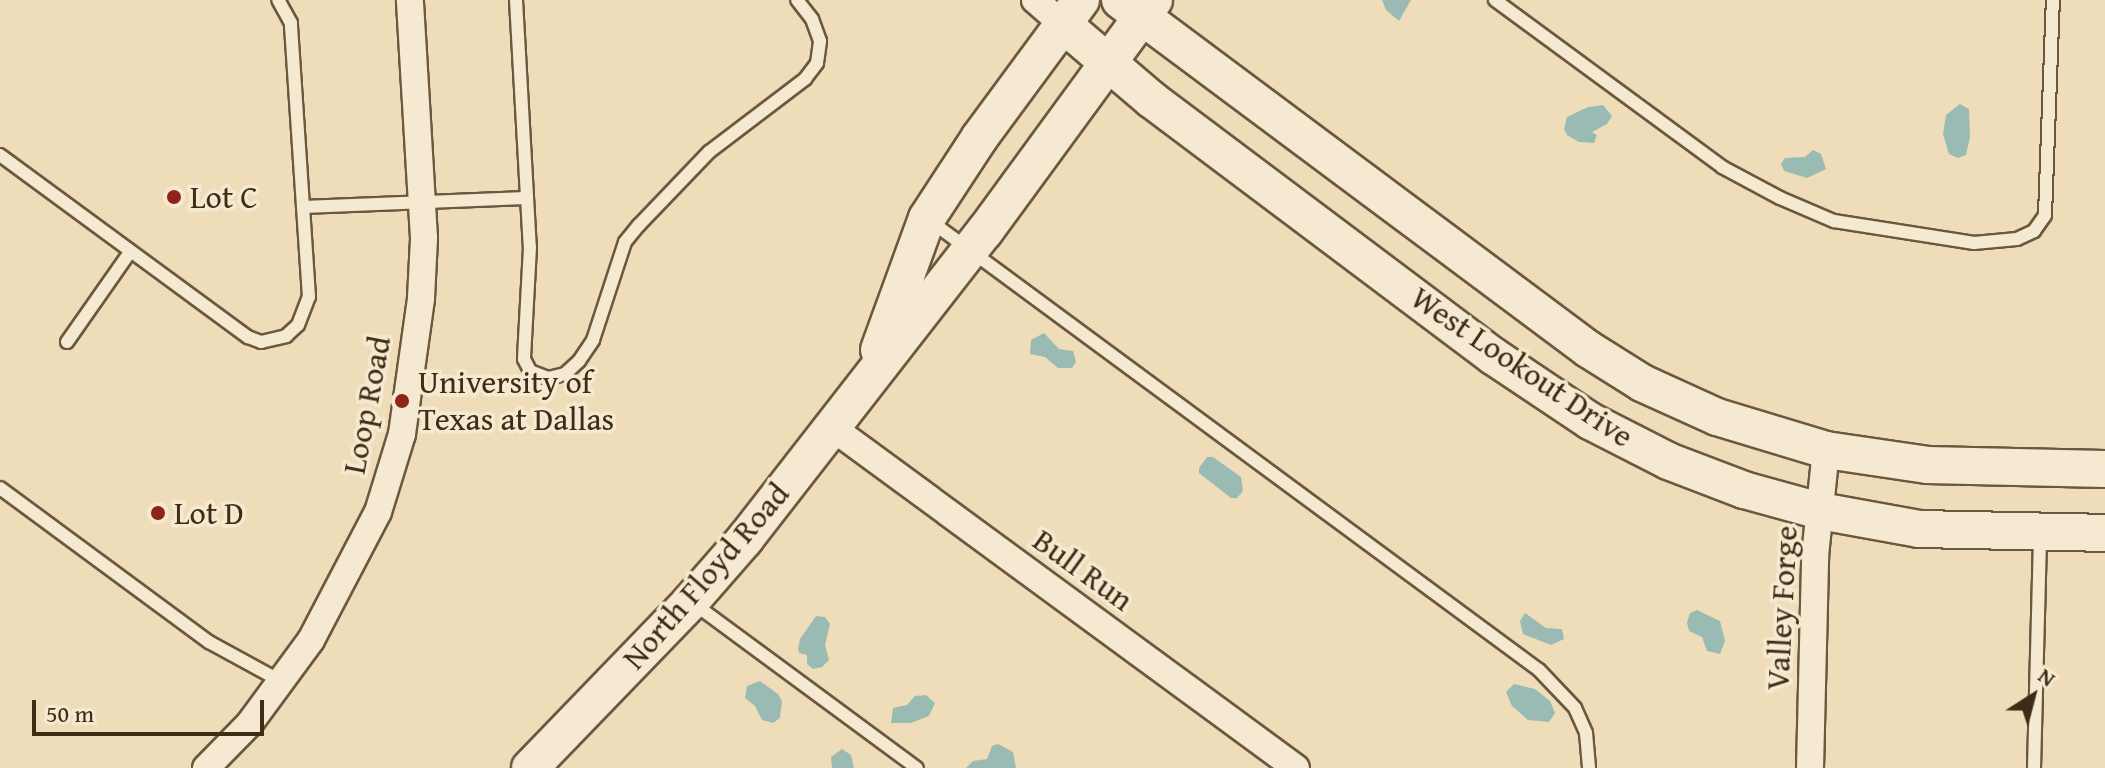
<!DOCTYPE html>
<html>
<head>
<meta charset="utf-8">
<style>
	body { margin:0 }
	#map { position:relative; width:2105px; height:768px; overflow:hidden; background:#efddb9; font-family:"Gentium Book Plus",serif }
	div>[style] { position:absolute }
	.water>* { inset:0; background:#9abbb3 }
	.roads { filter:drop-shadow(2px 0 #6b583e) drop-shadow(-2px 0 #6b583e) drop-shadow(0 2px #6b583e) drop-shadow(0 -2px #6b583e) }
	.lane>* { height:12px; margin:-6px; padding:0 6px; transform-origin:6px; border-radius:6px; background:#f5e9d2 }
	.street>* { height:26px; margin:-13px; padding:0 13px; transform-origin:13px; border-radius:13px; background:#f5e9d2 }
	.secondary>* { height:36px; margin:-18px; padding:0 18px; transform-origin:18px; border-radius:18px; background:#f5e9d2 }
	.dots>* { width:22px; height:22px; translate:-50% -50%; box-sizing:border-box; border:4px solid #f5e9d2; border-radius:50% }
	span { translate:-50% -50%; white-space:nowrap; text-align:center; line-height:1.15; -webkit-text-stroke:7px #f5e9d2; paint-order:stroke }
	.poi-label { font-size:32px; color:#3f2c15 }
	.left { translate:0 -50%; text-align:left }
	.street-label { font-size:32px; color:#3f2c15 }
	.north { position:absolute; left:1993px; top:656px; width:80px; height:80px; -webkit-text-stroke:6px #f5e9d2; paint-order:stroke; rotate:36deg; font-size:22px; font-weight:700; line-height:32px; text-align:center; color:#3f2c15 }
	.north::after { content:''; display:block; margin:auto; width:28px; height:36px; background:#3f2c15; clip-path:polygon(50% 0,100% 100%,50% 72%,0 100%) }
	.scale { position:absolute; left:32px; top:700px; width:232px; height:36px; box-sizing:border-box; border:4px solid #3f2c15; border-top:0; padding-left:10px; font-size:24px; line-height:28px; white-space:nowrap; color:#3f2c15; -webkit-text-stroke:6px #f5e9d2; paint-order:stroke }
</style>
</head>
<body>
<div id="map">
	<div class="water">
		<div style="clip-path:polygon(1382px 0,1411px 0,1399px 21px,1386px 10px)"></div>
		<div style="clip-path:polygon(1960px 104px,1969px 109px,1970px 137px,1966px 155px,1958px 158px,1949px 154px,1943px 134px,1946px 115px)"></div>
		<div style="clip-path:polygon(1603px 105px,1612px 116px,1607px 124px,1592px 132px,1597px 135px,1594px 143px,1579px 142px,1567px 135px,1564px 129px,1567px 117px,1588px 107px)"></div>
		<div style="clip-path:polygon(1813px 150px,1821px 154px,1826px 169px,1807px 178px,1784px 171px,1781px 164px,1785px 158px,1805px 157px)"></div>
		<div style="clip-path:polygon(1044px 333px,1059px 349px,1073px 351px,1076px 362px,1072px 368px,1058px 368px,1045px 357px,1030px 354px,1031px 340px)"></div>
		<div style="clip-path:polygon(1207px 457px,1213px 457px,1241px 477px,1243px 491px,1237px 498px,1231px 498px,1199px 473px,1199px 468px)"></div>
		<div style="clip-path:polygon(1697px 610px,1720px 621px,1725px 641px,1720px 654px,1707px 651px,1702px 637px,1689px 631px,1687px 623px,1690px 613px)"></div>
		<div style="clip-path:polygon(1525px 613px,1546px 628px,1562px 629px,1564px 639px,1551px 645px,1523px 634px,1520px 621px)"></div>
		<div style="clip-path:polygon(816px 616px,825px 617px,830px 624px,825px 645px,829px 660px,822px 667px,813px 669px,807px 664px,807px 655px,799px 653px,798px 649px,800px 639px)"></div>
		<div style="clip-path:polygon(760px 681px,778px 694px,782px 701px,780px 718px,773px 723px,762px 720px,755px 706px,745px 698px,747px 686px)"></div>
		<div style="clip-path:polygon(1514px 684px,1535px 689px,1550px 701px,1555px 713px,1549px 722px,1528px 720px,1512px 706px,1506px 692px)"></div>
		<div style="clip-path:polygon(926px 695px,935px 703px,929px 716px,911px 723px,891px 723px,893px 708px,907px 705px,915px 696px)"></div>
		<div style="clip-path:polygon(998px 744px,1013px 752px,1016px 768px,966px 768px,973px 761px,987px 759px,992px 746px)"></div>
		<div style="clip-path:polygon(842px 749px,851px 755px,854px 768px,832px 768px,831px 757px)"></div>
	</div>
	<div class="roads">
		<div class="lane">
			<div style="left:516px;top:0;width:247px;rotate:86.8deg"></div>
			<div style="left:530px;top:247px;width:112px;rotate:93.1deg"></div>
			<div style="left:524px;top:359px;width:13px;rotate:63deg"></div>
			<div style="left:530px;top:371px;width:19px;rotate:21deg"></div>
			<div style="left:548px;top:378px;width:17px;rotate:-13deg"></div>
			<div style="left:565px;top:374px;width:19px;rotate:-43deg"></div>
			<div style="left:579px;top:361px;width:25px;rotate:-56deg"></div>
			<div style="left:593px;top:340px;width:103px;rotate:-71.9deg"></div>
			<div style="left:625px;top:242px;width:22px;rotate:-51deg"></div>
			<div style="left:639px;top:225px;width:101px;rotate:-46.2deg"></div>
			<div style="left:709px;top:152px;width:121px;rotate:-37.2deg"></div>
			<div style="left:805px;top:79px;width:20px;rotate:-53deg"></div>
			<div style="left:817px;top:63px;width:22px;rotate:-82deg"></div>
			<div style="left:820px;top:41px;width:23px;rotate:-110deg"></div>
			<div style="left:812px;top:19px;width:24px;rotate:-128deg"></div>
			<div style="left:1495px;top:0;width:282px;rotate:36.3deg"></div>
			<div style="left:1722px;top:167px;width:66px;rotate:28.1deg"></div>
			<div style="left:1780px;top:198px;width:59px;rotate:23.1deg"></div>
			<div style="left:1834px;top:221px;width:142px;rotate:8.9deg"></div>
			<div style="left:1974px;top:243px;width:43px;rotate:-5.3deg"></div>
			<div style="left:2017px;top:239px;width:19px;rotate:-25deg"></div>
			<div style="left:2034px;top:231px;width:19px;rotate:-55deg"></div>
			<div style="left:2045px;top:215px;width:215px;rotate:-87.9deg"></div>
			<div style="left:0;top:155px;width:308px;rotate:36.3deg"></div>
			<div style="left:248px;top:337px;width:14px;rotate:21deg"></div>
			<div style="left:261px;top:342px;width:26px;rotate:-13deg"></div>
			<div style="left:286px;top:336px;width:16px;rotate:-43deg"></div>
			<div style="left:298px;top:325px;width:30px;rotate:-69deg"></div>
			<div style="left:309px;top:297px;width:275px;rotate:-93.8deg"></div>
			<div style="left:291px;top:23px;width:26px;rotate:-119deg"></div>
			<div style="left:303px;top:207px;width:223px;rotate:-2.3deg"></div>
			<div style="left:929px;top:220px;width:758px;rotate:36.42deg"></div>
			<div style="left:1539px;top:670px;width:52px;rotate:46.5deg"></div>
			<div style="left:1575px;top:708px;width:27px;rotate:66deg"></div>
			<div style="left:1586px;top:733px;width:35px;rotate:85deg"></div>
			<div style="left:67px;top:342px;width:110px;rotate:-55deg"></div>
			<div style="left:0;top:488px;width:260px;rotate:36.4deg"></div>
			<div style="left:209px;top:642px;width:83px;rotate:28.7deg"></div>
			<div style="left:693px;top:603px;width:278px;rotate:36.4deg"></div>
			<div style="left:2034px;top:768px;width:232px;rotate:-88.5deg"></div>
		</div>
		<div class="street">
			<div style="left:1035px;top:0;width:38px;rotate:41deg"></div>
			<div style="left:830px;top:426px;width:578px;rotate:36.28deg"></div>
			<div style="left:206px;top:768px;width:63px;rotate:-45.6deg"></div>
			<div style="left:250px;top:723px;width:103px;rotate:-53.7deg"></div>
			<div style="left:311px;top:640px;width:144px;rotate:-62.4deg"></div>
			<div style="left:378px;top:512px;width:82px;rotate:-72.9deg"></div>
			<div style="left:402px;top:434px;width:137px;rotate:-82deg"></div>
			<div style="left:421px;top:298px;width:60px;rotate:-87.1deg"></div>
			<div style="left:424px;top:238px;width:238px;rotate:-93.4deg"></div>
			<div style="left:1810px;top:768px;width:212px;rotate:-88.6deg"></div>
			<div style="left:1815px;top:556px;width:107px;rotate:-84.1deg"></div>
		</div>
		<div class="secondary">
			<div style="left:1120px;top:0;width:584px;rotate:36.71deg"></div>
			<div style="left:1588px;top:349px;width:64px;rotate:32.2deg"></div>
			<div style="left:1642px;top:383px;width:82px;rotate:24.4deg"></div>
			<div style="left:1717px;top:417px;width:114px;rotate:16.8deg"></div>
			<div style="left:1826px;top:450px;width:102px;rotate:8.4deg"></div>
			<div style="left:1927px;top:465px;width:178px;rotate:1.3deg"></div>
			<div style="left:1064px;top:25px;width:116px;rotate:40.4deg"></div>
			<div style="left:1152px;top:100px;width:426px;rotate:36.9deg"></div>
			<div style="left:1493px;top:356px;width:117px;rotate:33.8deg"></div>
			<div style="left:1590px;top:421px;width:88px;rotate:27.1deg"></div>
			<div style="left:1668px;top:461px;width:81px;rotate:20.9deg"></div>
			<div style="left:1744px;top:490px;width:79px;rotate:15.4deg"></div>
			<div style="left:1820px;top:511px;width:101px;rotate:10.3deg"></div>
			<div style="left:1919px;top:529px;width:186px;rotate:1.2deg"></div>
			<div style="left:879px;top:350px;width:140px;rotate:-70deg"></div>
			<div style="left:927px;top:218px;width:97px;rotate:-56.8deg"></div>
			<div style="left:980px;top:137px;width:170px;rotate:-53.6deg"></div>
			<div style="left:530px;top:768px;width:232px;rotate:-46deg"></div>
			<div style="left:691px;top:601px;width:82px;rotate:-48.9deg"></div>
			<div style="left:745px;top:539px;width:390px;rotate:-52.1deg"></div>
			<div style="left:985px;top:231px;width:286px;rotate:-53.8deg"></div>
		</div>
	</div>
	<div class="dots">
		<div style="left:174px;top:197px;background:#8f2418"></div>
		<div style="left:402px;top:401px;background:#8f2418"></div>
		<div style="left:158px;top:513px;background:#8f2418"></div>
	</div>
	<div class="poi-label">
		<span class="left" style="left:190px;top:197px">Lot C</span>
		<span class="left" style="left:418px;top:401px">University of<br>Texas at Dallas</span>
		<span class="left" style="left:174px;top:513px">Lot D</span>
	</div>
	<div class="street-label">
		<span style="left:1522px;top:367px;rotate:34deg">West Lookout Drive</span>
		<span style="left:367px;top:405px;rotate:-79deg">Loop Road</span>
		<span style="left:1083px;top:570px;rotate:36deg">Bull Run</span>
		<span style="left:706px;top:576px;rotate:-49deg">North Floyd Road</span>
		<span style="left:1782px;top:608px;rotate:-87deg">Valley Forge</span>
	</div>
	<div class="north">N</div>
	<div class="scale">50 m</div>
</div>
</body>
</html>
